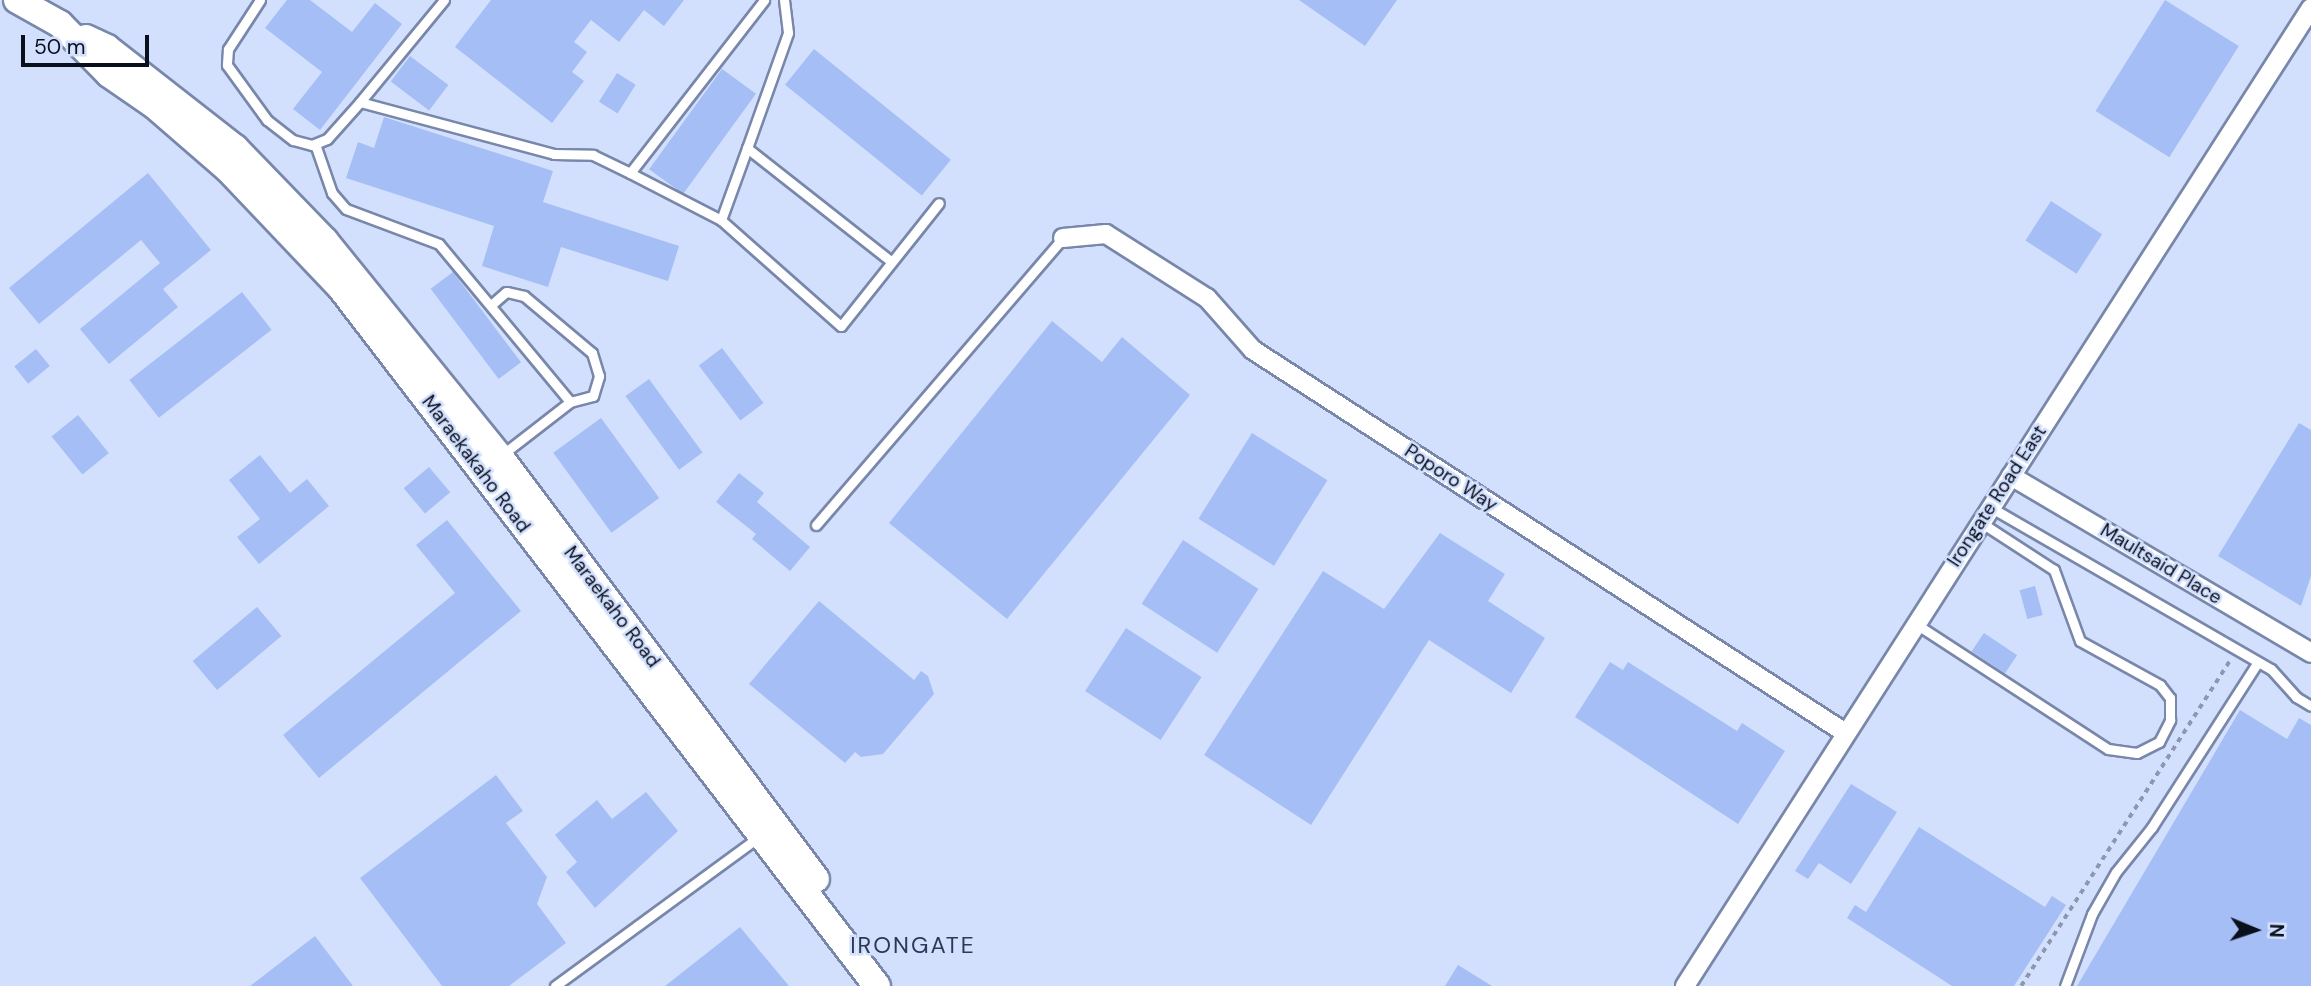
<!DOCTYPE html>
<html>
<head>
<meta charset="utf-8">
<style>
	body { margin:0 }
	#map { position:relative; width:2311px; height:986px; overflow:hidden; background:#d2e0fe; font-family:"DM Sans",sans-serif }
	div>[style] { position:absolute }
	.building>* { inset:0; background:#a5bef5; transform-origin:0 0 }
	.path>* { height:3.5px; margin-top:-1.75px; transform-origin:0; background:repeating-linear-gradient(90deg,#8d98b0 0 5px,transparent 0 10px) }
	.roads { filter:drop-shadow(2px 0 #7887aa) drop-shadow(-2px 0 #7887aa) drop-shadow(0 2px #7887aa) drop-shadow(0 -2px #7887aa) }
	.lane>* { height:9px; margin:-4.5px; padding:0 4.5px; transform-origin:4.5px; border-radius:4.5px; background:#fff }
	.street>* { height:18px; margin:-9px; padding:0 9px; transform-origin:9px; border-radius:9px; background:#fff }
	.secondary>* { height:26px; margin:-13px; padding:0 13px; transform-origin:13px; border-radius:13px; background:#fff }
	span { translate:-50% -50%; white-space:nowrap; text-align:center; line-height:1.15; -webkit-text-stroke:5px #d2e0fe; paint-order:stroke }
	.street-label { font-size:19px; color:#0a0f1c }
	.quarter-label { font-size:23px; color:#2b3856; letter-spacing:2px }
	.north { position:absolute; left:2220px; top:895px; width:70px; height:70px; -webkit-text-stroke:5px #d2e0fe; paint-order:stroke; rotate:92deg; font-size:19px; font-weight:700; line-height:28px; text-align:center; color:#0a0f1c }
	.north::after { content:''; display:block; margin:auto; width:24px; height:32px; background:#0a0f1c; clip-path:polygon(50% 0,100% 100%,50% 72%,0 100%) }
	.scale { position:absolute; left:21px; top:35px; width:128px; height:32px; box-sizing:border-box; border:4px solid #0a0f1c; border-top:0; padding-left:9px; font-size:21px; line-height:24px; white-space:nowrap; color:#0a0f1c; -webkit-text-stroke:5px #d2e0fe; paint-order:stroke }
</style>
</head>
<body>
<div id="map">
	<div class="building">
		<div style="clip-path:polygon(287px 0,310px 0,352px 32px,375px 3px,402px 24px,320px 130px,293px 109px,322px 72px,265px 28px)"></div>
		<div style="clip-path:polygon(491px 0,684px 0,664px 26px,644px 10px,619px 42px,591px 20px,574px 42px,587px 52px,572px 72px,584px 81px,552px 123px,455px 47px)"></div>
		<div style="clip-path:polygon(1299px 0,1397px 0,1365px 46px)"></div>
		<div style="left:2165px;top:0;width:87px;height:131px;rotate:32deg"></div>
		<div style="left:814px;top:49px;width:176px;height:46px;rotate:39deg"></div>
		<div style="left:410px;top:56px;width:48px;height:32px;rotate:37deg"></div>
		<div style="left:722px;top:69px;width:42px;height:124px;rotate:36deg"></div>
		<div style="left:617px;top:73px;width:22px;height:34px;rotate:32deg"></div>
		<div style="clip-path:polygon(384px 117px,553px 171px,543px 202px,679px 246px,668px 281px,561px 247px,548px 287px,482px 266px,494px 226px,346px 178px,358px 142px,374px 148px)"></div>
		<div style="clip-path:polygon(148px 173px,211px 250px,163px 289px,178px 307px,109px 364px,80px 329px,160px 263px,141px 240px,39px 324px,9px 288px)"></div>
		<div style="left:2051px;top:201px;width:61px;height:47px;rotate:33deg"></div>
		<div style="left:453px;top:272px;width:113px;height:28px;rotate:53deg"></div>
		<div style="left:242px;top:292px;width:48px;height:143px;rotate:52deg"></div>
		<div style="clip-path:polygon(1052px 321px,1102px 362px,1122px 337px,1190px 395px,1007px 619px,889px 523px)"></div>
		<div style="left:722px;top:348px;width:69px;height:29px;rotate:53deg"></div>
		<div style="left:36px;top:349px;width:22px;height:28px;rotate:51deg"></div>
		<div style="left:649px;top:379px;width:91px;height:29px;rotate:54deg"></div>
		<div style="left:78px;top:415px;width:49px;height:34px;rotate:51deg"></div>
		<div style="left:601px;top:418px;width:99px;height:59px;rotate:54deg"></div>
		<div style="clip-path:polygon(2299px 423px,2311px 430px,2311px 576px,2301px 606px,2218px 556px)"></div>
		<div style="left:1252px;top:433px;width:89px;height:101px;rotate:32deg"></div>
		<div style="clip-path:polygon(260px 455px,290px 493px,307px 479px,329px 506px,259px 564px,237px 537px,260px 519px,229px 480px)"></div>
		<div style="left:429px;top:467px;width:33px;height:33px;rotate:50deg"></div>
		<div style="clip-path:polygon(739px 473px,764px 493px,757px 502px,810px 547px,790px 571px,752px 539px,756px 534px,716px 502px)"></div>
		<div style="clip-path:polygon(447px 520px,521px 611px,319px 778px,283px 735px,455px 593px,416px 545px)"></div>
		<div style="clip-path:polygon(1440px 533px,1505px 574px,1488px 601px,1545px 638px,1511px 693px,1429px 640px,1311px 825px,1204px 755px,1323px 571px,1384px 609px)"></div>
		<div style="left:1183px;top:540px;width:90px;height:76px;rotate:33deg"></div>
		<div style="left:2035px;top:586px;width:30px;height:16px;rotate:75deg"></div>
		<div style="clip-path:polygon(819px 601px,914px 680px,921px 671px,928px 676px,934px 694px,883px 754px,861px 757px,855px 752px,845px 763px,749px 684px)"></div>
		<div style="left:257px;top:607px;width:38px;height:84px;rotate:50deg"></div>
		<div style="left:1126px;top:628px;width:90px;height:75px;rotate:33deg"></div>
		<div style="left:1984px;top:633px;width:40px;height:22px;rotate:34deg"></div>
		<div style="clip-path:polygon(1610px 662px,1623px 670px,1628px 662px,1737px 731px,1742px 723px,1785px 751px,1738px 824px,1575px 717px)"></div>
		<div style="clip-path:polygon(2240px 710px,2287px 739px,2299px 718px,2311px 725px,2311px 986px,2077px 986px)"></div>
		<div style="clip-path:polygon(496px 775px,523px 811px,506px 823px,547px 877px,537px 904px,566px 943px,509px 986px,442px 986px,360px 878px)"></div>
		<div style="clip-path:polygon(1851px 784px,1897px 812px,1851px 884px,1819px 863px,1808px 879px,1795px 871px)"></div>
		<div style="clip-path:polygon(646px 792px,678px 831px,595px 908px,566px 872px,577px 862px,555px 835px,597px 800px,612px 819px)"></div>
		<div style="clip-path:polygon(1919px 827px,2045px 907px,2052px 896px,2066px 905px,2014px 986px,1952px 986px,1847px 918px,1855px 905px,1866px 912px)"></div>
		<div style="clip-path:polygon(740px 927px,789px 986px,665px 986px)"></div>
		<div style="clip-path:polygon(315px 936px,353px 986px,250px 986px)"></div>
		<div style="clip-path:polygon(1458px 965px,1492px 986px,1445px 986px)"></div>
	</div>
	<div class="path">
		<div style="left:2021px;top:986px;width:389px;rotate:-57.3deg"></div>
	</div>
	<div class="roads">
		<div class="lane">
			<div style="left:260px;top:0;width:59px;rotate:123.1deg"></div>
			<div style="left:228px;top:49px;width:16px;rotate:94deg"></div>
			<div style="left:227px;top:65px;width:68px;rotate:54deg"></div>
			<div style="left:267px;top:120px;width:33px;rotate:38deg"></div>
			<div style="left:293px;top:140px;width:20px;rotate:15deg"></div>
			<div style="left:312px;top:145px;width:16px;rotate:-22deg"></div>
			<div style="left:327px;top:139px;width:50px;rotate:-48.3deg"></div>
			<div style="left:444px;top:0;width:132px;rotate:129.5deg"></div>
			<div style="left:360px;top:102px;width:201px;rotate:15deg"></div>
			<div style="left:554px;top:154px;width:39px;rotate:1deg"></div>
			<div style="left:593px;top:155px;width:41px;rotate:25.9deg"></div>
			<div style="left:630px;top:173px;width:219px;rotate:-52.2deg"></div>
			<div style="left:784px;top:0;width:33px;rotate:83deg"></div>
			<div style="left:788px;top:33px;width:122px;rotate:109.6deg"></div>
			<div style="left:747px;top:148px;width:184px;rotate:38.2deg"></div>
			<div style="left:315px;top:144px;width:52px;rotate:70.9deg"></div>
			<div style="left:332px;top:193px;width:21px;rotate:49deg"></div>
			<div style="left:346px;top:209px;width:99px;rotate:20.6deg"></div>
			<div style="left:439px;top:244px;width:205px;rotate:50.3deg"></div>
			<div style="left:570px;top:402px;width:24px;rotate:-15deg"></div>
			<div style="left:593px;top:396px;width:21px;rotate:-73deg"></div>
			<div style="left:599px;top:376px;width:24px;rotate:-107deg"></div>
			<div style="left:592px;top:353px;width:89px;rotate:-140deg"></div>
			<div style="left:524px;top:296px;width:18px;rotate:-167deg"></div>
			<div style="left:506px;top:292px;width:20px;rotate:139deg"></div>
			<div style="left:630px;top:173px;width:102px;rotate:27.3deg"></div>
			<div style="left:721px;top:220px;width:160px;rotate:41.5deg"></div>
			<div style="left:841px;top:326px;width:157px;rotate:-51.5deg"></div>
			<div style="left:721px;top:220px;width:77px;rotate:-70.1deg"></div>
			<div style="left:503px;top:454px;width:85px;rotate:-37.8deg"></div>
			<div style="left:1990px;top:507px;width:324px;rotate:30deg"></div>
			<div style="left:2271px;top:669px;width:38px;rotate:48deg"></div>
			<div style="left:2296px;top:697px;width:17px;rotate:31deg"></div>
			<div style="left:816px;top:525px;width:379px;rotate:-49.3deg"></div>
			<div style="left:1916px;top:624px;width:229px;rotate:33.1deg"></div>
			<div style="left:2108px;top:749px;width:29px;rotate:8deg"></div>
			<div style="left:2137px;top:753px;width:25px;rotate:-27deg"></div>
			<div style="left:2159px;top:742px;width:25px;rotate:-63deg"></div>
			<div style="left:2170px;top:720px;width:22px;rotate:-90deg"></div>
			<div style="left:2170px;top:698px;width:16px;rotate:-128deg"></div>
			<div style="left:2160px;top:685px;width:91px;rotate:-151.2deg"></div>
			<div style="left:2080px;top:641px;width:76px;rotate:-110.1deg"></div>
			<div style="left:2054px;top:570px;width:88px;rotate:-147deg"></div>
			<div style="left:555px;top:986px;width:254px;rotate:-36.2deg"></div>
			<div style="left:2065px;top:986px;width:77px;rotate:-69.4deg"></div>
			<div style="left:2092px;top:914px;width:48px;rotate:-60.3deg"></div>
			<div style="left:2116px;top:872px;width:58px;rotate:-51.3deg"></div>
			<div style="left:2152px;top:827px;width:196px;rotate:-57.3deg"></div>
		</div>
		<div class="street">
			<div style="left:1063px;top:238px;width:43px;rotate:-5.3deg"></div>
			<div style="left:1106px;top:234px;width:120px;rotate:32.4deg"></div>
			<div style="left:1207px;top:298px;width:69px;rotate:48.5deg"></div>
			<div style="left:1253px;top:350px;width:704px;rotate:32.88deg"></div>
			<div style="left:2011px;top:476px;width:348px;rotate:30.5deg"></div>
			<div style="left:1685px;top:986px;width:1161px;rotate:-57.38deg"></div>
		</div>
		<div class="secondary">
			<div style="left:17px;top:0;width:49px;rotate:29.2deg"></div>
			<div style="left:60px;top:24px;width:70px;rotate:45.6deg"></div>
			<div style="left:109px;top:74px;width:55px;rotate:34.6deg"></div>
			<div style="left:154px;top:105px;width:98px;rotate:40.9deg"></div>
			<div style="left:228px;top:169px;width:164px;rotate:46.5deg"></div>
			<div style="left:341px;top:288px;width:880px;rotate:52.48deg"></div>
			<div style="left:86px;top:38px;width:23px;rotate:25deg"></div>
			<div style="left:107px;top:48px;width:162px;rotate:38deg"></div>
			<div style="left:235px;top:148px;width:129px;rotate:45.9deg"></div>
			<div style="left:325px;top:241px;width:278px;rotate:51deg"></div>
			<div style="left:500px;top:457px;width:527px;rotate:53.17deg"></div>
		</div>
	</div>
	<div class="street-label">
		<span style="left:476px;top:464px;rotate:53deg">Maraekakaho Road</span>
		<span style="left:1451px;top:478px;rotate:33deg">Poporo Way</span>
		<span style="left:1997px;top:496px;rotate:-57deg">Irongate Road East</span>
		<span style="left:2161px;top:564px;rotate:31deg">Maultsaid Place</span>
		<span style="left:612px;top:607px;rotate:53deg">Maraekaho Road</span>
	</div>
	<div class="quarter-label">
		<span style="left:913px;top:945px">IRONGATE</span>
	</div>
	<div class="north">N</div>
	<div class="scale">50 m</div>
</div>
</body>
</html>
